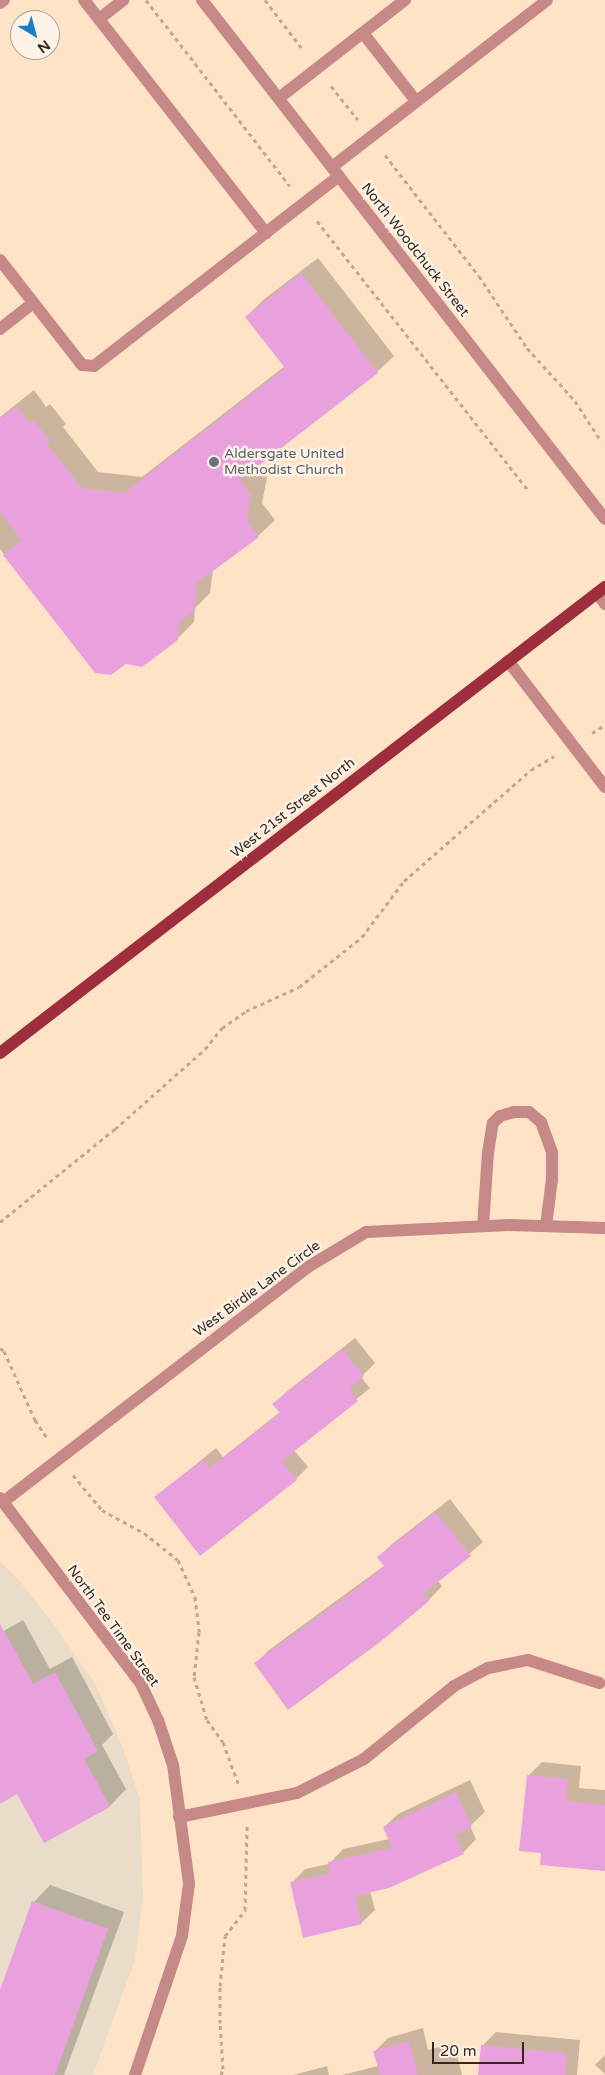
<!DOCTYPE html>
<html>
<head>
<meta charset="utf-8">
<style>
	body { margin:0 }
	#map { position:relative; width:605px; height:2075px; overflow:hidden; background:#ffe3c6; font-family:"Varela Round",sans-serif }
	div>[style] { position:absolute }
	.commercial>* { inset:0; background:#e9dcc9 }
	.shadow>* { inset:0; background:#0003 }
	.building>* { inset:0; background:#e8a1dd }
	.path>* { height:3px; margin-top:-1.5px; transform-origin:0; background:repeating-linear-gradient(90deg,#c0a991 0 4px,transparent 0 8px) }
	.minor>* { height:12px; margin:-6px; padding:0 6px; transform-origin:6px; border-radius:6px; background:#c78888 }
	.major>* { height:12px; margin:-6px; padding:0 6px; transform-origin:6px; border-radius:6px; background:#9e2e3b }
	.dots>* { width:14px; height:14px; translate:-50% -50%; box-sizing:border-box; border:2px solid #fff3e8; border-radius:50% }
	span { translate:-50% -50%; white-space:nowrap; text-align:center; line-height:1.15; -webkit-text-stroke:5px #fff3e8; paint-order:stroke }
	.street-label { font-size:14px; color:#33281d }
	.worship-label { font-size:14px; color:#5b616d }
	.left { translate:0 -50%; text-align:left }
	.north { position:absolute; left:10px; top:10px; width:50px; height:50px; box-sizing:border-box; background:#fff3e8; border:1px solid #ada297; border-radius:50%; rotate:143deg; font-size:14px; font-weight:700; line-height:20px; text-align:center; color:#33281d }
	.north::after { content:''; display:block; margin:auto; width:18px; height:22px; background:#197dc9; clip-path:polygon(50% 0,100% 100%,50% 72%,0 100%) }
	.scale { position:absolute; left:432px; top:2042px; width:92px; height:22px; box-sizing:border-box; border:2px solid #33281d; border-top:0; padding-left:6px; font-size:15px; line-height:18px; white-space:nowrap; color:#33281d; -webkit-text-stroke:4px #fff3e8; paint-order:stroke }
</style>
</head>
<body>
<div id="map">
	<div class="commercial">
		<div style="clip-path:polygon(0 1562px,19px 1580px,55px 1626px,97px 1687px,123px 1748px,140px 1800px,143px 1898px,135px 1960px,93px 2075px,0 2075px)"></div>
	</div>
	<div class="shadow">
		<div style="clip-path:polygon(318px 258px,394px 356px,377px 372px,257px 465px,267px 478px,262px 503px,275px 520px,258px 536px,213px 570px,210px 593px,195px 608px,194px 622px,177px 639px,125px 663px,96px 672px,0 549px,0 417px,34px 390px,46px 407px,50px 404px,66px 424px,63px 427px,98px 472px,142px 477px,285px 366px,246px 317px,263px 300px)"></div>
		<div style="clip-path:polygon(355px 1338px,375px 1363px,361px 1377px,370px 1388px,294px 1450px,308px 1467px,296px 1479px,156px 1497px,216px 1448px,223px 1457px,280px 1412px,274px 1404px,286px 1392px)"></div>
		<div style="clip-path:polygon(450px 1499px,483px 1542px,438px 1581px,442px 1586px,429px 1600px,379px 1641px,256px 1663px,269px 1650px,385px 1565px,379px 1557px,392px 1544px)"></div>
		<div style="clip-path:polygon(23px 1620px,50px 1669px,72px 1657px,113px 1734px,102px 1745px,126px 1789px,110px 1806px,44px 1841px,18px 1793px,0 1790px,0 1633px)"></div>
		<div style="clip-path:polygon(542px 1762px,581px 1766px,579px 1788px,605px 1790px,605px 1869px,542px 1852px,528px 1776px)"></div>
		<div style="clip-path:polygon(470px 1780px,485px 1812px,470px 1826px,476px 1839px,463px 1853px,370px 1891px,375px 1910px,361px 1923px,292px 1883px,305px 1869px,329px 1864px,343px 1849px,389px 1839px,384px 1827px,398px 1814px)"></div>
		<div style="clip-path:polygon(50px 1885px,124px 1912px,64px 2075px,0 2075px,0 1994px,34px 1902px)"></div>
		<div style="clip-path:polygon(423px 2028px,428px 2050px,454px 2043px,462px 2075px,342px 2075px,378px 2066px,375px 2051px,388px 2038px)"></div>
		<div style="clip-path:polygon(496px 2032px,580px 2040px,577px 2075px,479px 2075px,483px 2045px)"></div>
		<div style="clip-path:polygon(605px 2055px,605px 2074px,595px 2065px)"></div>
		<div style="clip-path:polygon(327px 2066px,329px 2075px,293px 2075px)"></div>
	</div>
	<div class="building">
		<div style="clip-path:polygon(301px 273px,378px 373px,240px 480px,251px 495px,247px 520px,259px 537px,197px 583px,194px 611px,179px 622px,178px 640px,142px 667px,126px 664px,111px 675px,95px 673px,3px 555px,22px 540px,0 512px,0 419px,17px 406px,29px 422px,33px 420px,51px 441px,47px 444px,82px 488px,124px 493px,285px 368px,245px 317px)"></div>
		<div style="clip-path:polygon(342px 1349px,364px 1376px,349px 1389px,358px 1401px,282px 1461px,297px 1480px,200px 1556px,154px 1497px,203px 1459px,210px 1468px,280px 1413px,272px 1404px)"></div>
		<div style="clip-path:polygon(435px 1512px,471px 1556px,424px 1593px,429px 1601px,380px 1642px,288px 1710px,254px 1663px,347px 1596px,384px 1566px,377px 1557px)"></div>
		<div style="clip-path:polygon(0 1624px,33px 1684px,55px 1672px,98px 1751px,84px 1759px,110px 1807px,44px 1843px,17px 1794px,0 1804px)"></div>
		<div style="clip-path:polygon(527px 1775px,568px 1779px,566px 1801px,605px 1805px,605px 1871px,540px 1865px,541px 1853px,519px 1851px)"></div>
		<div style="clip-path:polygon(456px 1792px,472px 1827px,455px 1835px,464px 1854px,389px 1888px,355px 1896px,362px 1924px,303px 1938px,290px 1882px,330px 1873px,328px 1862px,392px 1848px,383px 1827px)"></div>
		<div style="clip-path:polygon(32px 1901px,108px 1929px,55px 2075px,0 2075px,0 1990px)"></div>
		<div style="clip-path:polygon(409px 2041px,418px 2075px,380px 2075px,373px 2051px)"></div>
		<div style="clip-path:polygon(481px 2045px,567px 2053px,565px 2075px,478px 2075px)"></div>
	</div>
	<div class="path">
		<div style="left:146px;top:0;width:235px;rotate:52.3deg"></div>
		<div style="left:265px;top:0;width:64px;rotate:52.6deg"></div>
		<div style="left:331px;top:86px;width:43px;rotate:51.5deg"></div>
		<div style="left:385px;top:155px;width:153px;rotate:52.2deg"></div>
		<div style="left:479px;top:276px;width:87px;rotate:56.3deg"></div>
		<div style="left:527px;top:348px;width:72px;rotate:47.8deg"></div>
		<div style="left:575px;top:401px;width:48px;rotate:57deg"></div>
		<div style="left:317px;top:221px;width:342px;rotate:51.9deg"></div>
		<div style="left:592px;top:733px;width:15px;rotate:-32deg"></div>
		<div style="left:0;top:1222px;width:148px;rotate:-39deg"></div>
		<div style="left:115px;top:1129px;width:120px;rotate:-41.6deg"></div>
		<div style="left:205px;top:1049px;width:27px;rotate:-51deg"></div>
		<div style="left:222px;top:1028px;width:29px;rotate:-35deg"></div>
		<div style="left:246px;top:1011px;width:58px;rotate:-24.4deg"></div>
		<div style="left:299px;top:987px;width:80px;rotate:-38.4deg"></div>
		<div style="left:362px;top:937px;width:70px;rotate:-53.1deg"></div>
		<div style="left:404px;top:881px;width:169px;rotate:-41.2deg"></div>
		<div style="left:531px;top:770px;width:27px;rotate:-31deg"></div>
		<div style="left:0;top:1348px;width:5px;rotate:37deg"></div>
		<div style="left:4px;top:1351px;width:76px;rotate:65.8deg"></div>
		<div style="left:35px;top:1420px;width:23px;rotate:56deg"></div>
		<div style="left:73px;top:1475px;width:45px;rotate:50.4deg"></div>
		<div style="left:102px;top:1510px;width:48px;rotate:28.7deg"></div>
		<div style="left:144px;top:1533px;width:43px;rotate:38.5deg"></div>
		<div style="left:178px;top:1560px;width:41px;rotate:65.3deg"></div>
		<div style="left:195px;top:1597px;width:35px;rotate:83deg"></div>
		<div style="left:199px;top:1632px;width:45px;rotate:96.3deg"></div>
		<div style="left:194px;top:1677px;width:45px;rotate:73.2deg"></div>
		<div style="left:207px;top:1720px;width:27px;rotate:54deg"></div>
		<div style="left:223px;top:1742px;width:44px;rotate:69.9deg"></div>
		<div style="left:221px;top:2075px;width:6px;rotate:-72deg"></div>
		<div style="left:223px;top:2069px;width:46px;rotate:-93.7deg"></div>
		<div style="left:220px;top:2023px;width:37px;rotate:-90deg"></div>
		<div style="left:220px;top:1986px;width:50px;rotate:-84.3deg"></div>
		<div style="left:225px;top:1936px;width:33px;rotate:-52deg"></div>
		<div style="left:245px;top:1910px;width:84px;rotate:-88.6deg"></div>
	</div>
	<div class="minor">
		<div style="left:84px;top:0;width:296px;rotate:52deg"></div>
		<div style="left:202px;top:0;width:657px;rotate:52.17deg"></div>
		<div style="left:0;top:3px;width:5px;rotate:-37deg"></div>
		<div style="left:99px;top:19px;width:31px;rotate:-38deg"></div>
		<div style="left:363px;top:33px;width:86px;rotate:52.1deg"></div>
		<div style="left:279px;top:98px;width:160px;rotate:-37.9deg"></div>
		<div style="left:332px;top:167px;width:272px;rotate:-37.8deg"></div>
		<div style="left:0;top:260px;width:133px;rotate:52deg"></div>
		<div style="left:82px;top:365px;width:12px;rotate:5deg"></div>
		<div style="left:94px;top:366px;width:310px;rotate:-37.8deg"></div>
		<div style="left:0;top:329px;width:42px;rotate:-38.2deg"></div>
		<div style="left:597px;top:593px;width:14px;rotate:54deg"></div>
		<div style="left:508px;top:661px;width:159px;rotate:52.4deg"></div>
		<div style="left:483px;top:1226px;width:73px;rotate:-86.1deg"></div>
		<div style="left:488px;top:1153px;width:30px;rotate:-81deg"></div>
		<div style="left:493px;top:1123px;width:10px;rotate:-45deg"></div>
		<div style="left:500px;top:1116px;width:15px;rotate:-16deg"></div>
		<div style="left:514px;top:1112px;width:15px"></div>
		<div style="left:529px;top:1112px;width:16px;rotate:40deg"></div>
		<div style="left:541px;top:1122px;width:33px;rotate:70deg"></div>
		<div style="left:552px;top:1153px;width:26px;rotate:90deg"></div>
		<div style="left:552px;top:1179px;width:47px;rotate:97.3deg"></div>
		<div style="left:0;top:1498px;width:233px;rotate:52.8deg"></div>
		<div style="left:141px;top:1684px;width:40px;rotate:65deg"></div>
		<div style="left:158px;top:1720px;width:47px;rotate:71.6deg"></div>
		<div style="left:173px;top:1765px;width:120px;rotate:82.3deg"></div>
		<div style="left:189px;top:1884px;width:52px;rotate:97.7deg"></div>
		<div style="left:182px;top:1936px;width:147px;rotate:108.7deg"></div>
		<div style="left:3px;top:1502px;width:385px;rotate:-37.6deg"></div>
		<div style="left:308px;top:1267px;width:68px;rotate:-31.1deg"></div>
		<div style="left:366px;top:1232px;width:143px;rotate:-2.8deg"></div>
		<div style="left:509px;top:1225px;width:96px;rotate:1.8deg"></div>
		<div style="left:179px;top:1817px;width:120px;rotate:-11.5deg"></div>
		<div style="left:297px;top:1793px;width:75px;rotate:-26.9deg"></div>
		<div style="left:364px;top:1759px;width:116px;rotate:-39deg"></div>
		<div style="left:454px;top:1686px;width:38px;rotate:-28deg"></div>
		<div style="left:488px;top:1668px;width:41px;rotate:-11.3deg"></div>
		<div style="left:528px;top:1660px;width:75px;rotate:17.9deg"></div>
	</div>
	<div class="major">
		<div style="left:0;top:1053px;width:764px;rotate:-37.61deg"></div>
	</div>
	<div class="dots">
		<div style="left:214px;top:462px;background:#6b7280"></div>
	</div>
	<div class="street-label">
		<span style="left:415px;top:250px;rotate:52deg">North Woodchuck Street</span>
		<span style="left:293px;top:808px;rotate:-38deg">West 21st Street North</span>
		<span style="left:257px;top:1289px;rotate:-36deg">West Birdie Lane Circle</span>
		<span style="left:113px;top:1626px;rotate:54deg">North Tee Time Street</span>
	</div>
	<div class="worship-label">
		<span class="left" style="left:224px;top:462px">Aldersgate United<br>Methodist Church</span>
	</div>
	<div class="north">N</div>
	<div class="scale">20 m</div>
</div>
</body>
</html>
